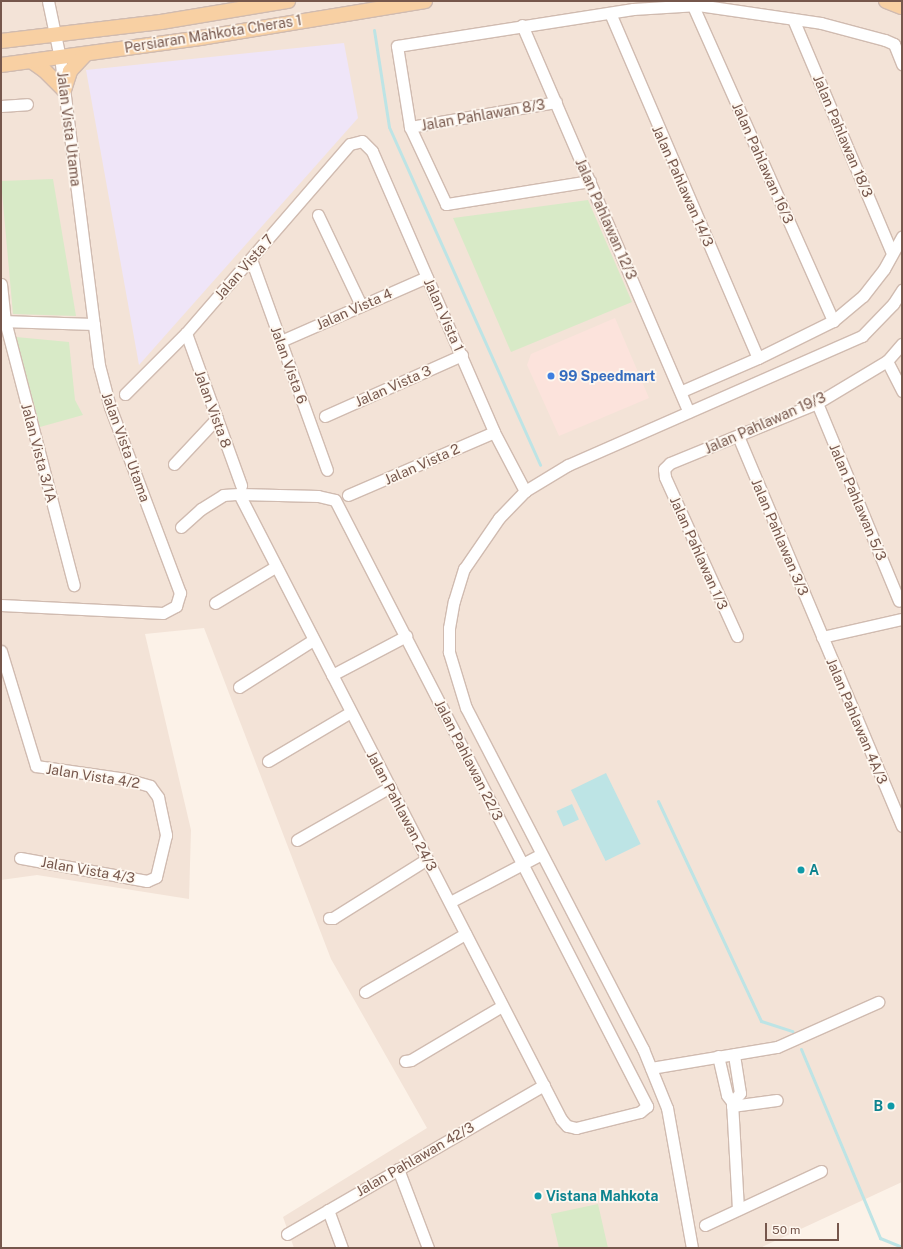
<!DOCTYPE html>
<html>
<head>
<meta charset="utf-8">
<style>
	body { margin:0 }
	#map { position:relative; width:903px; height:1249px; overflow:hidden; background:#fcf2e8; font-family:"Public Sans",sans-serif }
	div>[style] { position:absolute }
	.residential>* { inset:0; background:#f3e3d7 }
	.commercial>* { inset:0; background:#fce3dc }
	.education>* { inset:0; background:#efe5f8 }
	.green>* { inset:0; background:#d8eac7 }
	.water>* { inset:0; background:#bde4e5; transform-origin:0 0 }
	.stream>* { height:3px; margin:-1.5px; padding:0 1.5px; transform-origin:1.5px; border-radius:1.5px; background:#bde4e5 }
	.roads { filter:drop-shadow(1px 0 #d0bbb0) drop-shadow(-1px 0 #d0bbb0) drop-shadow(0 1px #d0bbb0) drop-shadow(0 -1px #d0bbb0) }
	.minor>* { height:11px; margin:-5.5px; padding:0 5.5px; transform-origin:5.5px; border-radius:5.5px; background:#fff }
	.major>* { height:14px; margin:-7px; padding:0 7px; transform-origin:7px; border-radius:7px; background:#f8d0a3 }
	.dots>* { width:11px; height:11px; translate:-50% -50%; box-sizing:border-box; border:2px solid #fef7ef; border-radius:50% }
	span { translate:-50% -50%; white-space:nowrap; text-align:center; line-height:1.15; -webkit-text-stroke:3.5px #fef7ef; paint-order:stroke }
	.street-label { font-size:14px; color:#76574c }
	.shop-label { font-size:14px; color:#366cbe; font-weight:700 }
	.left { translate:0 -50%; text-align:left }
	.culture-label { font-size:14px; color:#0d838f; font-weight:700 }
	.right { translate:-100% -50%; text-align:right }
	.frame { position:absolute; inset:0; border:2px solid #76574c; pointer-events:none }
	.scale { position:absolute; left:765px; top:1223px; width:74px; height:18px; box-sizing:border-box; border:2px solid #76574c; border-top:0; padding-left:5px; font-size:12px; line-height:14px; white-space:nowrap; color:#76574c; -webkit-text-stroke:3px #fef7ef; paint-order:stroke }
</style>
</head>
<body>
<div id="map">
	<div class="residential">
		<div style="clip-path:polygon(1px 1px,902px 1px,902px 1182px,760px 1248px,294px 1248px,283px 1217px,427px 1128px,331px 959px,204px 628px,145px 634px,191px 830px,189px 899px,37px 875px,1px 880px)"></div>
	</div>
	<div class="commercial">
		<div style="clip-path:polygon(615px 318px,649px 398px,559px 436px,527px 365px,531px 354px)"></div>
	</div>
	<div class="education">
		<div style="clip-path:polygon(344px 43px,358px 118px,139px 365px,86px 70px)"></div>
	</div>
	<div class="green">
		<div style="clip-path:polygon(53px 179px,76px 316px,13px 314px,1px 181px)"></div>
		<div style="clip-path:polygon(588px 200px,632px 302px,511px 352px,453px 218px)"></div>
		<div style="clip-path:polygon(16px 337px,69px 342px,75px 400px,83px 415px,40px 427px)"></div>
		<div style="clip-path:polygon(598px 1204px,608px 1248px,559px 1248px,551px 1214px)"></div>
	</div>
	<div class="water">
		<div style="left:606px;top:773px;width:79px;height:39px;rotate:64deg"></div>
		<div style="left:572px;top:804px;width:17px;height:17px;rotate:66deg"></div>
	</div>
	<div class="stream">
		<div style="left:374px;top:30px;width:98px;rotate:81.2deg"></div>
		<div style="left:389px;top:127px;width:370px;rotate:65.9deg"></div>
		<div style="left:658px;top:801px;width:243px;rotate:64.9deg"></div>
		<div style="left:761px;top:1021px;width:33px;rotate:18deg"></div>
		<div style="left:801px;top:1049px;width:205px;rotate:67.3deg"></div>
		<div style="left:880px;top:1238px;width:24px;rotate:22deg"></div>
	</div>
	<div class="roads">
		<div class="minor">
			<div style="left:693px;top:6px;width:345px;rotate:66deg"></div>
			<div style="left:610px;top:13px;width:375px;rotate:66.8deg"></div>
			<div style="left:793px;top:19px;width:254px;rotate:67.1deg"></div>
			<div style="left:522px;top:25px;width:421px;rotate:66.7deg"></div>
			<div style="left:1px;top:106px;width:26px;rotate:-4deg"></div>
			<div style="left:410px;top:127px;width:148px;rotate:-9.7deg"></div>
			<div style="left:590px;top:181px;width:146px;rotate:170.9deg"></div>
			<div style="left:446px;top:204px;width:85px;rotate:-115.1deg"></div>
			<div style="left:410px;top:127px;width:82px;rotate:-99.1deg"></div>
			<div style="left:397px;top:46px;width:239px;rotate:-8.9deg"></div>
			<div style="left:633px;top:9px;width:65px;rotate:-3.5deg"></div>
			<div style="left:698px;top:5px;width:124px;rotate:8.3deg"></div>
			<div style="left:821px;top:23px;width:66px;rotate:14.9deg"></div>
			<div style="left:885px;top:40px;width:10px;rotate:24deg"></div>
			<div style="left:894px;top:44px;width:22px;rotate:68deg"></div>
			<div style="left:318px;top:215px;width:100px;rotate:64.5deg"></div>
			<div style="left:251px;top:259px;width:224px;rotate:70.2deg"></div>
			<div style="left:1px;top:284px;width:37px;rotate:84deg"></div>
			<div style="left:5px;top:321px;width:273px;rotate:75.4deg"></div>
			<div style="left:1px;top:321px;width:93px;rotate:1.8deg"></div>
			<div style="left:186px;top:333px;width:162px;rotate:70.1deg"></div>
			<div style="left:281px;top:341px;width:159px;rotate:-23.7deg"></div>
			<div style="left:887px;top:361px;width:34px;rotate:63deg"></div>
			<div style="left:682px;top:391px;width:83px;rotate:-23.5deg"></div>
			<div style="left:758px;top:358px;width:84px;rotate:-26.3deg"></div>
			<div style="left:833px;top:321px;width:39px;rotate:-40deg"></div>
			<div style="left:863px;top:296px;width:34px;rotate:-52deg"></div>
			<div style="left:884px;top:269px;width:37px;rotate:-61deg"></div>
			<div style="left:125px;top:394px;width:86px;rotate:-45deg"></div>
			<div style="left:186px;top:333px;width:250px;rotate:-49.1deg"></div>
			<div style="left:350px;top:144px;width:12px;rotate:-14deg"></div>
			<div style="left:362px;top:141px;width:14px;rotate:45deg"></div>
			<div style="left:372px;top:151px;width:306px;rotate:66.5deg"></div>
			<div style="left:494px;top:432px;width:67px;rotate:62.3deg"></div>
			<div style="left:817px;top:403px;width:214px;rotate:67.5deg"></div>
			<div style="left:325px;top:416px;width:150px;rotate:-24deg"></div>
			<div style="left:738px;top:436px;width:423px;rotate:67.2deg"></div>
			<div style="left:174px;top:464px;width:63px;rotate:-46.9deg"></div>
			<div style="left:348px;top:495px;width:159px;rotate:-23.3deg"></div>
			<div style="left:181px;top:527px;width:27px;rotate:-42deg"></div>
			<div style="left:201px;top:509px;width:26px;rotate:-32deg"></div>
			<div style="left:223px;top:495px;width:16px;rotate:-4deg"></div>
			<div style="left:239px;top:494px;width:79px;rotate:1.5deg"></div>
			<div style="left:318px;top:496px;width:17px;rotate:13deg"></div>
			<div style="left:335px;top:500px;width:682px;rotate:62.76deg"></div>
			<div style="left:647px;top:1106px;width:9px;rotate:139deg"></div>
			<div style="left:640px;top:1112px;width:66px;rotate:166deg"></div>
			<div style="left:576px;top:1128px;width:9px;rotate:-167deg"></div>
			<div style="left:567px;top:1126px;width:9px;rotate:-131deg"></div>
			<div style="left:561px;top:1119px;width:703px;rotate:-117.26deg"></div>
			<div style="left:215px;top:603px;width:70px;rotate:-31deg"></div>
			<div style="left:1px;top:605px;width:162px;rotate:2.8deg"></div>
			<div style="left:163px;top:613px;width:15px;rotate:-28deg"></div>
			<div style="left:176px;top:606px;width:14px;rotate:-73deg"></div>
			<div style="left:180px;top:593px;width:199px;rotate:-110.6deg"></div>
			<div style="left:110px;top:407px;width:43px;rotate:-104.7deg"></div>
			<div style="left:99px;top:365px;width:309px;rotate:-97.2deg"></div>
			<div style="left:60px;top:58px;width:58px;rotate:-101.9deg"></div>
			<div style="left:737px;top:636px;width:175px;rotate:-114.4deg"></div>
			<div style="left:665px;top:477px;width:8px;rotate:-97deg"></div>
			<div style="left:664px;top:469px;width:8px;rotate:-45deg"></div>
			<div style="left:670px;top:463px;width:159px;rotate:-22.2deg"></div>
			<div style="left:817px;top:403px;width:82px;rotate:-31deg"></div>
			<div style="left:887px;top:361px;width:23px;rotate:-49deg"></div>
			<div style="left:822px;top:637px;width:82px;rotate:-12.7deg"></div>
			<div style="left:1px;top:651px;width:120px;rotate:73.1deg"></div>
			<div style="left:36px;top:766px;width:91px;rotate:8.2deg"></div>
			<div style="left:126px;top:779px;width:25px;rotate:16deg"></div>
			<div style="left:150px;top:786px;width:14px;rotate:54deg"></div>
			<div style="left:158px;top:797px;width:39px;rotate:78deg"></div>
			<div style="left:166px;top:835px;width:43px;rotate:103.4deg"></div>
			<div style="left:156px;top:877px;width:10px;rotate:156deg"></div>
			<div style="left:147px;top:881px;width:129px;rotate:-169.7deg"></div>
			<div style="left:332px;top:675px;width:84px;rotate:-27.8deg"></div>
			<div style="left:239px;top:687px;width:88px;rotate:-32.4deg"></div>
			<div style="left:268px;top:761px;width:96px;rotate:-30.6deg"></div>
			<div style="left:297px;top:840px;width:107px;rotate:-29.7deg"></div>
			<div style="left:450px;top:902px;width:102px;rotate:-27.6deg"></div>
			<div style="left:329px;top:918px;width:4px"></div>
			<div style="left:333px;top:918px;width:111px;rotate:-32.1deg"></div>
			<div style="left:365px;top:992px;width:116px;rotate:-30.1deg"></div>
			<div style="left:718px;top:1056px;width:40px;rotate:77deg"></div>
			<div style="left:727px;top:1095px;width:9px;rotate:54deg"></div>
			<div style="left:732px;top:1102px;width:107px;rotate:86.8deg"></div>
			<div style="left:405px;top:1061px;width:6px;rotate:-9deg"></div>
			<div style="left:411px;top:1060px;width:106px;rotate:-30.7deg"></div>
			<div style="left:651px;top:1068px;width:128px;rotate:-9.5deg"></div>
			<div style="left:777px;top:1047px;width:111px;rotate:-24deg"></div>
			<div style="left:732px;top:1102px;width:12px;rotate:-48deg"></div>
			<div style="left:740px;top:1093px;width:39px;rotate:-99deg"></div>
			<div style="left:732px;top:1106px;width:45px;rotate:-7.6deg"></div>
			<div style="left:398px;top:1169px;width:85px;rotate:69.2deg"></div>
			<div style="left:328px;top:1210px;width:40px;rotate:69.8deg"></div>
			<div style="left:705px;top:1225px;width:128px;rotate:-25deg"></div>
			<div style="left:287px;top:1234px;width:297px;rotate:-30.1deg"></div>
			<div style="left:692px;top:1248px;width:142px;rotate:-100.1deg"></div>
			<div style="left:667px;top:1108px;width:64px;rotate:-112.1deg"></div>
			<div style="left:643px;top:1049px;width:384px;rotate:-117.4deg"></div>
			<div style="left:466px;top:708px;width:59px;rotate:-106.9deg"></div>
			<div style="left:449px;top:652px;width:24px;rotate:-90deg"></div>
			<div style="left:449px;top:628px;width:27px;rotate:-80deg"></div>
			<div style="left:454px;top:601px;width:34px;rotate:-73deg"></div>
			<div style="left:464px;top:569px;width:62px;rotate:-55.5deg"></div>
			<div style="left:499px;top:518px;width:37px;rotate:-46deg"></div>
			<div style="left:525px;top:491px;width:50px;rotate:-31.2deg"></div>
			<div style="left:568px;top:465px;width:321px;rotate:-23.7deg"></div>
			<div style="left:862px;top:336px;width:45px;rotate:-45.9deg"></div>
			<div style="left:893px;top:304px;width:17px;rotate:-57deg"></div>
		</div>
		<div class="major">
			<div style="left:886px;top:1px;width:17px;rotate:21deg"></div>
			<div style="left:1px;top:41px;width:161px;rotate:-6.8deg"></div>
			<div style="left:161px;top:22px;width:129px;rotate:-9.4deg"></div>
			<div style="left:31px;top:61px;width:16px;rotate:35deg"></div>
			<div style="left:44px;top:70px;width:28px;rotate:45deg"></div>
			<div style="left:1px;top:65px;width:201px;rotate:-7.7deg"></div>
			<div style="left:200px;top:38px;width:228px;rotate:-9.3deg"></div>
			<div style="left:64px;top:90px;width:20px;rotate:-72deg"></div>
			<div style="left:70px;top:71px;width:22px;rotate:-47deg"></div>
		</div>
	</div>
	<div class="dots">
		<div style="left:551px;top:376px;background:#3f7fe0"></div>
		<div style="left:801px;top:870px;background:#0f9aa8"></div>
		<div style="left:891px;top:1106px;background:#0f9aa8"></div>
		<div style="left:538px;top:1196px;background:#0f9aa8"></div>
	</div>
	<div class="street-label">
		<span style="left:213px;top:34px;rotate:-9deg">Persiaran Mahkota Cheras 1</span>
		<span style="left:483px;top:115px;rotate:-10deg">Jalan Pahlawan 8/3</span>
		<span style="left:69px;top:129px;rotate:83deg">Jalan Vista Utama</span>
		<span style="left:843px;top:136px;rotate:67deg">Jalan Pahlawan 18/3</span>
		<span style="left:763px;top:163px;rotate:66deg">Jalan Pahlawan 16/3</span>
		<span style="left:683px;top:186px;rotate:66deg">Jalan Pahlawan 14/3</span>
		<span style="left:606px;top:219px;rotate:66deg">Jalan Pahlawan 12/3</span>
		<span style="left:244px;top:267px;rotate:-49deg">Jalan Vista 7</span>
		<span style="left:354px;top:309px;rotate:-24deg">Jalan Vista 4</span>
		<span style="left:444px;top:315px;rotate:66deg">Jalan Vista 1</span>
		<span style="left:289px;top:365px;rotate:70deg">Jalan Vista 6</span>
		<span style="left:393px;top:386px;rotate:-24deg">Jalan Vista 3</span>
		<span style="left:213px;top:409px;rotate:70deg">Jalan Vista 8</span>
		<span style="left:765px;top:423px;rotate:-24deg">Jalan Pahlawan 19/3</span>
		<span style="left:126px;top:447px;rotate:70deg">Jalan Vista Utama</span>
		<span style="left:39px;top:453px;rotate:75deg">Jalan Vista 3/1A</span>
		<span style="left:422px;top:464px;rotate:-24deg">Jalan Vista 2</span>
		<span style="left:858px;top:502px;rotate:67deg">Jalan Pahlawan 5/3</span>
		<span style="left:780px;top:537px;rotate:67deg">Jalan Pahlawan 3/3</span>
		<span style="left:699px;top:553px;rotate:66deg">Jalan Pahlawan 1/3</span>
		<span style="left:857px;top:721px;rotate:67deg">Jalan Pahlawan 4A/3</span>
		<span style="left:469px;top:760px;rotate:63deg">Jalan Pahlawan 22/3</span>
		<span style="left:93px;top:776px;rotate:9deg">Jalan Vista 4/2</span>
		<span style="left:402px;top:811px;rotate:62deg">Jalan Pahlawan 24/3</span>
		<span style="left:88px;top:870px;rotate:10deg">Jalan Vista 4/3</span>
		<span style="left:415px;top:1159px;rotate:-30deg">Jalan Pahlawan 42/3</span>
	</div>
	<div class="shop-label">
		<span class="left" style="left:559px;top:376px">99 Speedmart</span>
	</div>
	<div class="culture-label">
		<span class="left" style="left:809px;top:870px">A</span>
		<span class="right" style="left:883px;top:1106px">B</span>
		<span class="left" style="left:546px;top:1196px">Vistana Mahkota</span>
	</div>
	<div class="frame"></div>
	<div class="scale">50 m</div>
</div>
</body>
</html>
